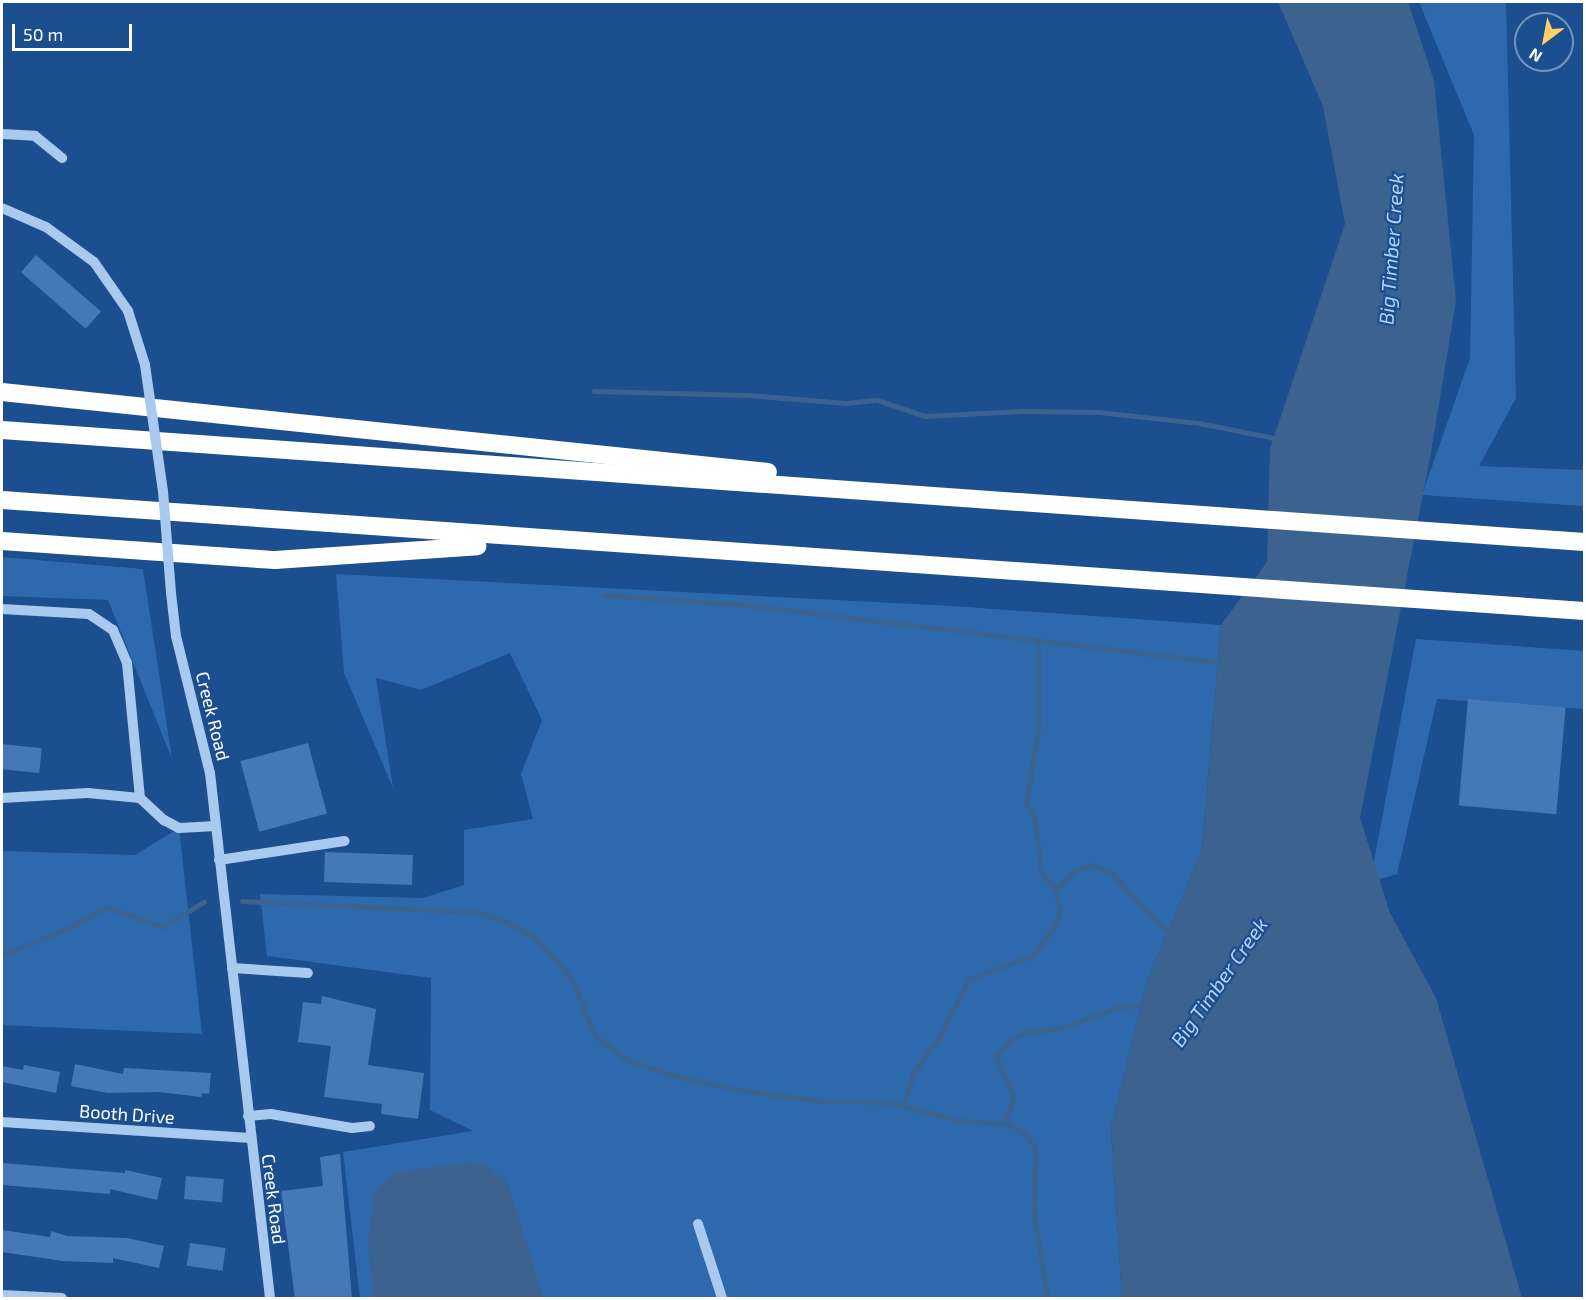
<!DOCTYPE html>
<html>
<head>
<meta charset="utf-8">
<style>
	body { margin:0 }
	#map { position:relative; width:1586px; height:1300px; overflow:hidden; background:#1b4f8f; font-family:"Exo 2",sans-serif }
	div>[style] { position:absolute }
	.green>* { inset:0; background:#2e69ad }
	.water>* { inset:0; background:#3c6290 }
	.stream>* { height:4.5px; margin:-2.25px; padding:0 2.25px; transform-origin:2.25px; border-radius:2.25px; background:#3c6290 }
	.building>* { inset:0; background:#4478b7; transform-origin:0 0 }
	.minor>* { height:10px; margin:-5px; padding:0 5px; transform-origin:5px; border-radius:5px; background:#a9c9ee }
	.highway>* { height:18px; margin:-9px; padding:0 9px; transform-origin:9px; border-radius:9px; background:#fff }
	.minor-bridge>* { height:10px; margin:-5px; padding:0 5px; transform-origin:5px; border-radius:5px; background:#a9c9ee }
	span { translate:-50% -50%; white-space:nowrap; text-align:center; line-height:1.15; -webkit-text-stroke:4.5px #1b4f8f; paint-order:stroke }
	.street-label { font-size:18px; color:#fff }
	.water-label { font-size:20px; color:#b5d3f5; font-style:italic }
	.frame { position:absolute; inset:0; border:3px solid #fff; pointer-events:none }
	.north { position:absolute; left:1514px; top:12px; width:60px; height:60px; box-sizing:border-box; background:#1b4f8f; border:2px solid #7695bc; border-radius:50%; rotate:212deg; font-size:16px; font-weight:700; line-height:24px; text-align:center; color:#fff }
	.north::after { content:''; display:block; margin:auto; width:21px; height:27px; background:#ffd166; clip-path:polygon(50% 0,100% 100%,50% 72%,0 100%) }
	.scale { position:absolute; left:12px; top:24px; width:120px; height:27px; box-sizing:border-box; border:3px solid #fff; border-top:0; padding-left:8px; font-size:18px; line-height:21px; white-space:nowrap; color:#fff; -webkit-text-stroke:4px #1b4f8f; paint-order:stroke }
</style>
</head>
<body>
<div id="map">
	<div class="green">
		<div style="clip-path:polygon(1419px 2px,1506px 2px,1516px 398px,1479px 466px,1584px 470px,1584px 506px,1422px 495px,1470px 358px,1474px 135px)"></div>
		<div style="clip-path:polygon(2px 557px,143px 569px,172px 759px,108px 600px,2px 596px)"></div>
		<div style="clip-path:polygon(336px 574px,952px 606px,1221px 625px,1202px 850px,1148px 978px,1111px 1128px,1122px 1298px,360px 1298px,343px 1152px,473px 1131px,430px 1110px,431px 978px,267px 956px,260px 894px,423px 898px,464px 885px,464px 830px,533px 819px,521px 774px,542px 720px,510px 653px,421px 690px,376px 678px,393px 788px,344px 673px)"></div>
		<div style="clip-path:polygon(1416px 639px,1584px 651px,1584px 709px,1437px 699px,1397px 874px,1370px 882px)"></div>
		<div style="clip-path:polygon(179px 828px,202px 1034px,2px 1025px,2px 851px,135px 855px)"></div>
	</div>
	<div class="water">
		<div style="clip-path:polygon(1278px 2px,1408px 2px,1434px 81px,1456px 301px,1430px 458px,1360px 818px,1390px 913px,1436px 998px,1522px 1298px,1122px 1298px,1111px 1128px,1148px 978px,1202px 850px,1221px 625px,1267px 562px,1270px 449px,1345px 224px,1323px 106px)"></div>
		<div style="clip-path:polygon(471px 1162px,489px 1167px,508px 1183px,543px 1298px,374px 1298px,368px 1249px,373px 1192px,394px 1173px)"></div>
	</div>
	<div class="stream">
		<div style="left:594px;top:391px;width:154px;rotate:1.5deg"></div>
		<div style="left:748px;top:395px;width:98px;rotate:4.7deg"></div>
		<div style="left:846px;top:403px;width:31px;rotate:-6deg"></div>
		<div style="left:877px;top:400px;width:51px;rotate:18.4deg"></div>
		<div style="left:925px;top:416px;width:97px;rotate:-3deg"></div>
		<div style="left:1022px;top:411px;width:77px;rotate:0.7deg"></div>
		<div style="left:1099px;top:412px;width:101px;rotate:6.3deg"></div>
		<div style="left:1199px;top:423px;width:82px;rotate:11.3deg"></div>
		<div style="left:604px;top:595px;width:141px;rotate:4.1deg"></div>
		<div style="left:745px;top:605px;width:482px;rotate:6.9deg"></div>
		<div style="left:1055px;top:890px;width:28px;rotate:-45deg"></div>
		<div style="left:1075px;top:870px;width:19px;rotate:-16deg"></div>
		<div style="left:1093px;top:865px;width:23px;rotate:25deg"></div>
		<div style="left:1114px;top:875px;width:83px;rotate:46.9deg"></div>
		<div style="left:242px;top:901px;width:235px;rotate:2.7deg"></div>
		<div style="left:477px;top:912px;width:28px;rotate:17deg"></div>
		<div style="left:504px;top:920px;width:34px;rotate:30deg"></div>
		<div style="left:534px;top:937px;width:23px;rotate:43deg"></div>
		<div style="left:551px;top:953px;width:33px;rotate:51deg"></div>
		<div style="left:572px;top:979px;width:63px;rotate:67.5deg"></div>
		<div style="left:596px;top:1037px;width:42px;rotate:35.2deg"></div>
		<div style="left:630px;top:1061px;width:43px;rotate:18.9deg"></div>
		<div style="left:671px;top:1075px;width:70px;rotate:12.4deg"></div>
		<div style="left:739px;top:1090px;width:85px;rotate:7.5deg"></div>
		<div style="left:823px;top:1101px;width:63px;rotate:0.9deg"></div>
		<div style="left:886px;top:1102px;width:78px;rotate:14deg"></div>
		<div style="left:962px;top:1121px;width:48px;rotate:3.6deg"></div>
		<div style="left:1010px;top:1124px;width:21px;rotate:35deg"></div>
		<div style="left:1027px;top:1136px;width:16px;rotate:55deg"></div>
		<div style="left:1036px;top:1149px;width:63px;rotate:91.8deg"></div>
		<div style="left:1034px;top:1212px;width:87px;rotate:80.8deg"></div>
		<div style="left:2px;top:955px;width:68px;rotate:-21.6deg"></div>
		<div style="left:65px;top:930px;width:46px;rotate:-29.9deg"></div>
		<div style="left:105px;top:907px;width:61px;rotate:19deg"></div>
		<div style="left:163px;top:927px;width:48px;rotate:-31.4deg"></div>
		<div style="left:904px;top:1107px;width:33px;rotate:-76deg"></div>
		<div style="left:912px;top:1075px;width:48px;rotate:-54.3deg"></div>
		<div style="left:940px;top:1036px;width:64px;rotate:-63deg"></div>
		<div style="left:969px;top:979px;width:67px;rotate:-20.1deg"></div>
		<div style="left:1032px;top:956px;width:40px;rotate:-53deg"></div>
		<div style="left:1056px;top:924px;width:16px;rotate:-75deg"></div>
		<div style="left:1060px;top:909px;width:20px;rotate:-105deg"></div>
		<div style="left:1055px;top:890px;width:23px;rotate:-128deg"></div>
		<div style="left:1041px;top:872px;width:51px;rotate:-96.7deg"></div>
		<div style="left:1035px;top:821px;width:19px;rotate:-118deg"></div>
		<div style="left:1026px;top:804px;width:75px;rotate:-80.8deg"></div>
		<div style="left:1038px;top:730px;width:89px;rotate:-90deg"></div>
		<div style="left:1005px;top:1124px;width:28px;rotate:-73deg"></div>
		<div style="left:1013px;top:1097px;width:43px;rotate:-113deg"></div>
		<div style="left:996px;top:1057px;width:23px;rotate:-50deg"></div>
		<div style="left:1011px;top:1039px;width:14px;rotate:-25deg"></div>
		<div style="left:1024px;top:1033px;width:40px;rotate:-8.5deg"></div>
		<div style="left:1064px;top:1027px;width:62px;rotate:-19.9deg"></div>
		<div style="left:1122px;top:1006px;width:25px;rotate:-2deg"></div>
	</div>
	<div class="building">
		<div style="left:36px;top:255px;width:86px;height:23px;rotate:41deg"></div>
		<div style="left:1468px;top:699px;width:98px;height:107px;rotate:5deg"></div>
		<div style="left:308px;top:743px;width:73px;height:70px;rotate:75deg"></div>
		<div style="left:2px;top:744px;width:40px;height:25px;rotate:6deg"></div>
		<div style="left:325px;top:852px;width:88px;height:30px;rotate:2deg"></div>
		<div style="clip-path:polygon(322px 996px,376px 1009px,368px 1065px,424px 1073px,418px 1119px,381px 1114px,382px 1104px,324px 1097px,331px 1046px,298px 1042px,303px 1002px,321px 1004px)"></div>
		<div style="clip-path:polygon(75px 1064px,123px 1074px,124px 1068px,211px 1073px,209px 1094px,202px 1093px,201px 1097px,159px 1092px,107px 1093px,71px 1086px)"></div>
		<div style="clip-path:polygon(24px 1065px,60px 1072px,56px 1093px,2px 1082px,2px 1066px,23px 1070px)"></div>
		<div style="clip-path:polygon(340px 1154px,352px 1299px,295px 1299px,281px 1191px,323px 1186px,320px 1157px)"></div>
		<div style="clip-path:polygon(2px 1163px,125px 1173px,125px 1170px,162px 1178px,157px 1200px,110px 1189px,110px 1194px,2px 1185px)"></div>
		<div style="left:186px;top:1176px;width:38px;height:23px;rotate:5deg"></div>
		<div style="clip-path:polygon(2px 1230px,50px 1237px,51px 1231px,67px 1236px,127px 1238px,164px 1246px,159px 1268px,113px 1258px,113px 1263px,63px 1261px,2px 1252px)"></div>
		<div style="left:190px;top:1243px;width:36px;height:23px;rotate:8deg"></div>
	</div>
	<div class="minor">
		<div style="left:2px;top:134px;width:33px;rotate:3deg"></div>
		<div style="left:35px;top:136px;width:35px;rotate:39deg"></div>
		<div style="left:2px;top:208px;width:48px;rotate:23.4deg"></div>
		<div style="left:46px;top:227px;width:59px;rotate:36.1deg"></div>
		<div style="left:94px;top:262px;width:60px;rotate:55.2deg"></div>
		<div style="left:128px;top:311px;width:57px;rotate:72.5deg"></div>
		<div style="left:171px;top:593px;width:43px;rotate:83.4deg"></div>
		<div style="left:176px;top:636px;width:141px;rotate:76.1deg"></div>
		<div style="left:210px;top:773px;width:528px;rotate:83.48deg"></div>
		<div style="left:2px;top:609px;width:87px;rotate:3.3deg"></div>
		<div style="left:89px;top:614px;width:29px;rotate:34deg"></div>
		<div style="left:113px;top:630px;width:36px;rotate:67deg"></div>
		<div style="left:127px;top:663px;width:136px;rotate:84.5deg"></div>
		<div style="left:140px;top:798px;width:33px;rotate:43deg"></div>
		<div style="left:164px;top:820px;width:17px;rotate:28deg"></div>
		<div style="left:179px;top:828px;width:37px;rotate:-3deg"></div>
		<div style="left:2px;top:798px;width:86px;rotate:-3.3deg"></div>
		<div style="left:88px;top:793px;width:52px;rotate:5.5deg"></div>
		<div style="left:219px;top:860px;width:127px;rotate:-8.6deg"></div>
		<div style="left:232px;top:968px;width:76px;rotate:3.8deg"></div>
		<div style="left:248px;top:1116px;width:23px;rotate:-5deg"></div>
		<div style="left:271px;top:1114px;width:82px;rotate:9.8deg"></div>
		<div style="left:352px;top:1128px;width:18px;rotate:-6deg"></div>
		<div style="left:2px;top:1122px;width:249px;rotate:3.7deg"></div>
		<div style="left:698px;top:1224px;width:78px;rotate:72deg"></div>
		<div style="left:2px;top:1295px;width:60px;rotate:2.9deg"></div>
	</div>
	<div class="highway">
		<div style="left:2px;top:392px;width:770px;rotate:5.96deg"></div>
		<div style="left:2px;top:430px;width:1586px;rotate:4.05deg"></div>
		<div style="left:2px;top:500px;width:1586px;rotate:4.01deg"></div>
		<div style="left:2px;top:541px;width:274px;rotate:4deg"></div>
		<div style="left:275px;top:560px;width:203px;rotate:-3.9deg"></div>
	</div>
	<div class="minor-bridge">
		<div style="left:145px;top:365px;width:127px;rotate:81.9deg"></div>
		<div style="left:163px;top:491px;width:102px;rotate:85.5deg"></div>
	</div>
	<div class="street-label">
		<span style="left:213px;top:716px;rotate:76deg">Creek Road</span>
		<span style="left:127px;top:1114px;rotate:4deg">Booth Drive</span>
		<span style="left:274px;top:1199px;rotate:83deg">Creek Road</span>
	</div>
	<div class="water-label">
		<span style="left:1391px;top:249px;rotate:-86deg">Big Timber Creek</span>
		<span style="left:1219px;top:982px;rotate:-55deg">Big Timber Creek</span>
	</div>
	<div class="frame"></div>
	<div class="north">N</div>
	<div class="scale">50 m</div>
</div>
</body>
</html>
